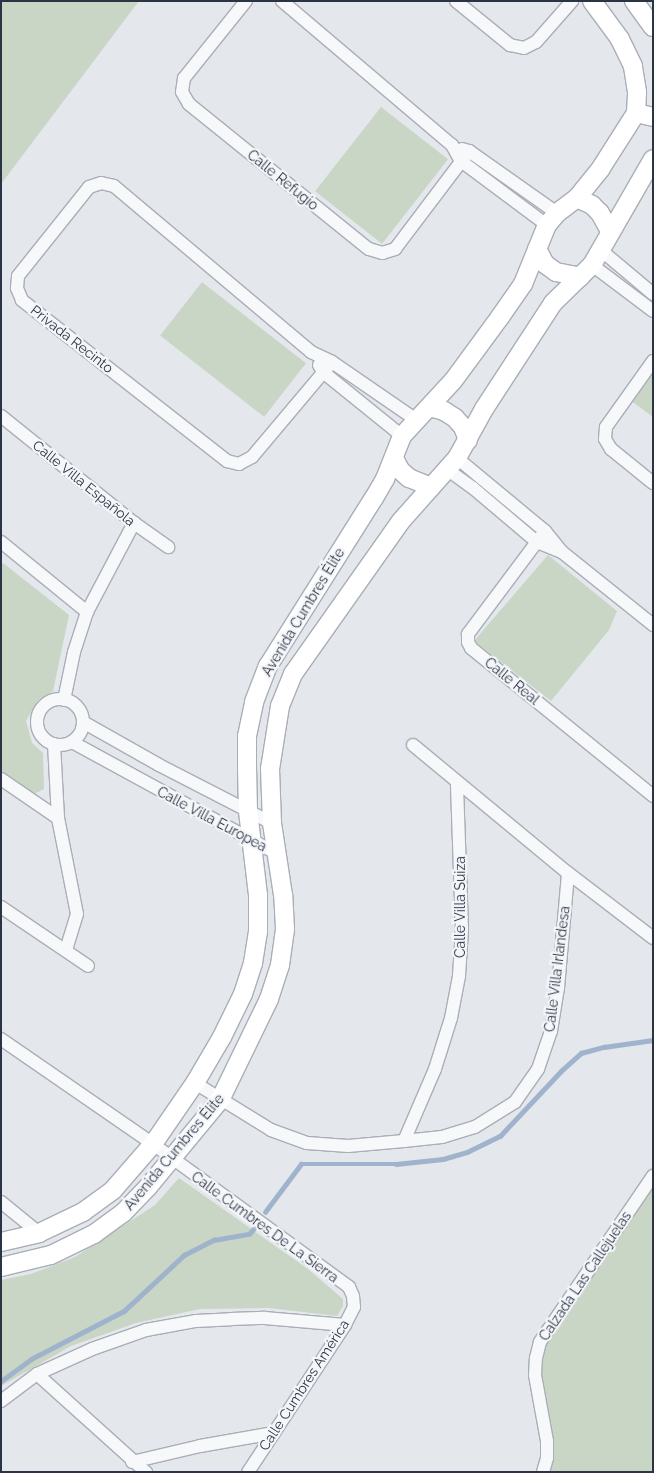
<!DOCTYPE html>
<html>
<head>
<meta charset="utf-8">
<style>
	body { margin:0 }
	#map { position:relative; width:654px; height:1473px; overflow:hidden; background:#e4e7ec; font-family:Raleway,sans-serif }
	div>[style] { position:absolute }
	.green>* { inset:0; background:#c9d6c5; transform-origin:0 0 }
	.stream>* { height:4.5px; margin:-2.25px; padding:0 2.25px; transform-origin:2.25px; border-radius:2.25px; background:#9fb4cc }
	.roads { filter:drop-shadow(1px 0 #a9aeb7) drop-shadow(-1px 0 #a9aeb7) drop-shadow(0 1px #a9aeb7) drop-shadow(0 -1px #a9aeb7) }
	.street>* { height:12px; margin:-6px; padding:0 6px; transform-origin:6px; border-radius:6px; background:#f7f8fa }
	.street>.ring { margin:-6px; padding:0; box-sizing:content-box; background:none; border:12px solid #f7f8fa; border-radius:50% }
	.secondary>* { height:18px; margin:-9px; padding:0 9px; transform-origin:9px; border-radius:9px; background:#fff }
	span { translate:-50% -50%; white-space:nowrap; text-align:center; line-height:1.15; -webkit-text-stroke:4.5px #f4f6f9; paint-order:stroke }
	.street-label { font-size:14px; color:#2b3445 }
	.frame { position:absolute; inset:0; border:2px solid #2b3445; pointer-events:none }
</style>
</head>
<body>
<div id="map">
	<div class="green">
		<div style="clip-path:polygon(1px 1px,139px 1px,1px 184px)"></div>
		<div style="left:381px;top:107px;width:85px;height:107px;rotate:38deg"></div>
		<div style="left:202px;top:282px;width:132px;height:68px;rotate:38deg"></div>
		<div style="clip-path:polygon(653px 369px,653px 417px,630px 400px)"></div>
		<div style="clip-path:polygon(548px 555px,617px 611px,609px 630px,551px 701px,474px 641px)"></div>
		<div style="clip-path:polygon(3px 563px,69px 615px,53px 691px,38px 700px,26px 721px,32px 743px,43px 753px,44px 789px,30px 796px,1px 774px,1px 566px)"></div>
		<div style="clip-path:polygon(179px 1178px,308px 1269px,343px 1299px,343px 1306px,337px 1316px,269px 1308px,200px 1309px,136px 1323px,71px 1346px,1px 1386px,1px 1280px,31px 1274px,75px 1257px,155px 1205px)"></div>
		<div style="clip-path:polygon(653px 1179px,653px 1472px,546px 1472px,541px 1379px,545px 1336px)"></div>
	</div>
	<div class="stream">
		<div style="left:265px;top:1212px;width:60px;rotate:-53.1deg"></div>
		<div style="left:301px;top:1164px;width:95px"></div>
		<div style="left:396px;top:1164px;width:47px;rotate:-6.1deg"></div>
		<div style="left:443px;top:1159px;width:25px;rotate:-16deg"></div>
		<div style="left:467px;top:1152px;width:37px;rotate:-26deg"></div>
		<div style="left:500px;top:1136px;width:89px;rotate:-46.8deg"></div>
		<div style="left:561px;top:1071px;width:27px;rotate:-42deg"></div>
		<div style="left:581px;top:1053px;width:24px;rotate:-15deg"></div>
		<div style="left:604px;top:1047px;width:49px;rotate:-8.1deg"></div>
		<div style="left:1px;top:1381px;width:37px;rotate:-36deg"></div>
		<div style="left:31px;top:1359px;width:105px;rotate:-27.3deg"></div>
		<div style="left:124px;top:1311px;width:82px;rotate:-43deg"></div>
		<div style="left:184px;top:1255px;width:34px;rotate:-27deg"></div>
		<div style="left:214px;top:1240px;width:36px;rotate:-10deg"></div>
		<div style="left:249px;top:1234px;width:9px;rotate:-49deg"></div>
	</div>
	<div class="roads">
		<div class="street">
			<div style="left:246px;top:1px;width:99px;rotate:128.8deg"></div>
			<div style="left:184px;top:78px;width:14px;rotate:98deg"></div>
			<div style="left:182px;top:92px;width:14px;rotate:60deg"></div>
			<div style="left:189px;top:104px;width:231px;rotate:38.9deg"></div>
			<div style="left:369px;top:249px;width:14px;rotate:17deg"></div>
			<div style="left:382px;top:253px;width:14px;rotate:-17deg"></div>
			<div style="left:395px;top:249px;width:123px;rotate:-52.9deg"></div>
			<div style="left:282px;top:1px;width:223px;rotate:40.3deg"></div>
			<div style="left:452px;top:145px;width:18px;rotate:61deg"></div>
			<div style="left:461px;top:161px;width:107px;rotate:36.7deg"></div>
			<div style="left:456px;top:1px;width:70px;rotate:39.2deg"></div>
			<div style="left:510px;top:45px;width:14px;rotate:12deg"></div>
			<div style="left:524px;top:48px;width:13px;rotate:-27deg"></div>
			<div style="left:536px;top:42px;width:55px;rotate:-48.7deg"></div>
			<div style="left:462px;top:149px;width:7px;rotate:16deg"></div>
			<div style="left:469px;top:151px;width:108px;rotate:35.2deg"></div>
			<div style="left:602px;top:251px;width:67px;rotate:40.1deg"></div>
			<div style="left:592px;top:265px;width:76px;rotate:37deg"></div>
			<div style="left:653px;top:361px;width:81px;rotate:125.5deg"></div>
			<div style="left:606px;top:427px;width:12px;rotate:95deg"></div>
			<div style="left:605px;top:439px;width:12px;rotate:59deg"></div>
			<div style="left:611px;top:449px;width:54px;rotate:39deg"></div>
			<div style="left:332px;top:362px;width:124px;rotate:130.1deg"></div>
			<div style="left:252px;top:457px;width:15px;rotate:152deg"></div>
			<div style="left:239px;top:464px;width:12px;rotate:-166deg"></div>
			<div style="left:227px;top:461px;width:261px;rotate:-141.9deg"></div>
			<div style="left:22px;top:300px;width:13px;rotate:-113deg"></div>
			<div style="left:17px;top:288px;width:12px;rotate:-85deg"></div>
			<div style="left:18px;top:276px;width:114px;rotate:-51.4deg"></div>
			<div style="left:89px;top:187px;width:13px;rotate:-18deg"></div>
			<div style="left:101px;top:183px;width:13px;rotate:13deg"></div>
			<div style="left:114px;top:186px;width:258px;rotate:40.1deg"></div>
			<div style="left:311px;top:352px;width:23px;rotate:25deg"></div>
			<div style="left:332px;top:362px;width:101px;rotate:34.5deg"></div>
			<div style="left:319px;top:365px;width:8px;rotate:60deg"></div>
			<div style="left:323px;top:372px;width:102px;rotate:39deg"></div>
			<div style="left:1px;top:416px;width:171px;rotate:38.8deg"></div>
			<div style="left:134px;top:523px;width:42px;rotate:35.2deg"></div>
			<div style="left:457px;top:458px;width:114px;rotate:39.7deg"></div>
			<div style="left:545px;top:531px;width:27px;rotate:51deg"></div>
			<div style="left:562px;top:552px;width:117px;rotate:38.7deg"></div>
			<div style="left:448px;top:470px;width:31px;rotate:36deg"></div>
			<div style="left:473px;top:488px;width:84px;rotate:40.2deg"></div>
			<div style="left:537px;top:542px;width:27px;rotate:22deg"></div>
			<div style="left:545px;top:531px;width:129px;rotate:126.8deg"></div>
			<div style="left:468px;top:634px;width:8px;rotate:90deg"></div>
			<div style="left:468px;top:642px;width:7px;rotate:63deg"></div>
			<div style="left:471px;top:648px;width:235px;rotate:39.1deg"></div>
			<div style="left:1px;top:542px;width:111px;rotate:39.1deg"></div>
			<div class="ring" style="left:37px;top:699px;width:34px;height:34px"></div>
			<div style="left:64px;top:700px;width:49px;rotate:-78.2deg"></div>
			<div style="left:74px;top:652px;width:42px;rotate:-72deg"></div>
			<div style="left:87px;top:612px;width:101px;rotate:-62.2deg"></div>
			<div style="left:83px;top:722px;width:87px;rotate:29.5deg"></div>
			<div style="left:159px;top:765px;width:127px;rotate:27.2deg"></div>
			<div style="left:72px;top:742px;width:234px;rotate:28.6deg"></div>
			<div style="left:54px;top:744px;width:74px;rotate:86.9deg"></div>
			<div style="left:58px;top:818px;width:98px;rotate:78.8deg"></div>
			<div style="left:77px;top:914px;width:38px;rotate:107deg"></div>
			<div style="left:413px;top:745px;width:201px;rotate:39.6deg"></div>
			<div style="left:568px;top:873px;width:107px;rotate:37.4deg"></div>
			<div style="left:1px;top:779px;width:69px;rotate:34.4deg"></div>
			<div style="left:1px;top:907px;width:105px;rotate:34.1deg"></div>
			<div style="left:1px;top:1039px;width:185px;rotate:34.6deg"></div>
			<div style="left:153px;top:1144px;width:243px;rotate:36.1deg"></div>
			<div style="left:349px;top:1287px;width:10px;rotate:66deg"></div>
			<div style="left:353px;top:1296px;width:11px;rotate:85deg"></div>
			<div style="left:354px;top:1307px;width:20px;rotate:117deg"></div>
			<div style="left:345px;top:1325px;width:176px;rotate:123.4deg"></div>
			<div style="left:195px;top:1083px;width:89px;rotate:31.7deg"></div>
			<div style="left:271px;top:1130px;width:38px;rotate:20deg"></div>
			<div style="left:307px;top:1143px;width:41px;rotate:4.2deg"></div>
			<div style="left:348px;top:1146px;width:56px;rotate:-5.1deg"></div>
			<div style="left:404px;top:1141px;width:38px;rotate:-6deg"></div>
			<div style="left:442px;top:1137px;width:34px;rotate:-17deg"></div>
			<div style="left:475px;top:1127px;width:47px;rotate:-32deg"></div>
			<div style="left:515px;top:1102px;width:40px;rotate:-55.1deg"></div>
			<div style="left:538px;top:1069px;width:40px;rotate:-71.1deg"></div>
			<div style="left:551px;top:1031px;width:44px;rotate:-80.8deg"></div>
			<div style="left:558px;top:988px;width:115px;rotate:-85deg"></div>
			<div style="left:404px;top:1141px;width:78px;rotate:-66.7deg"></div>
			<div style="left:435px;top:1069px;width:53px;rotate:-72.6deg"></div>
			<div style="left:451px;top:1018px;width:43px;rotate:-79.2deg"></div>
			<div style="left:459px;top:976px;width:47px;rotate:-86.3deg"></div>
			<div style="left:462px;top:929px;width:146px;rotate:-92deg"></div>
			<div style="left:1px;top:1202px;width:49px;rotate:39.2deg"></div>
			<div style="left:37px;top:1374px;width:147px;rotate:42deg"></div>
			<div style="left:1px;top:1401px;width:45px;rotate:-36.9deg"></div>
			<div style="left:37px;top:1374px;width:60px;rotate:-24.4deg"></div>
			<div style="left:92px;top:1349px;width:57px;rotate:-19.4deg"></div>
			<div style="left:146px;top:1330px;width:51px;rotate:-10.2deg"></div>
			<div style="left:196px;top:1321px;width:35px;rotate:-3deg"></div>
			<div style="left:231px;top:1319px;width:34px;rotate:-2deg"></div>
			<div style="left:265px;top:1318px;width:80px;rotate:5deg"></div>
			<div style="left:132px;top:1462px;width:70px;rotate:-13.2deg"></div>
			<div style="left:200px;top:1446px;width:75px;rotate:-10deg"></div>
			<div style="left:543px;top:1472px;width:15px;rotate:-74deg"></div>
			<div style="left:547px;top:1458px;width:17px;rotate:-90deg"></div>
			<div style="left:547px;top:1441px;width:67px;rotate:-100.3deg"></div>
			<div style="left:535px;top:1375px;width:17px;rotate:-87deg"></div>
			<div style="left:536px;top:1358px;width:16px;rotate:-76deg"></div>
			<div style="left:540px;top:1342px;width:201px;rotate:-55.8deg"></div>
		</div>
		<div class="secondary">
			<div style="left:634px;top:1px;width:32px;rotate:54deg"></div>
			<div style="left:636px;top:113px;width:17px;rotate:13deg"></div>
			<div style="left:577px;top:198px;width:17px;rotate:25deg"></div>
			<div style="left:592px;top:205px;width:11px;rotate:45deg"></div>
			<div style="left:600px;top:213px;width:21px;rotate:61deg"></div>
			<div style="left:537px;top:249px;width:17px;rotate:62deg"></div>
			<div style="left:545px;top:264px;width:14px;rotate:36deg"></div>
			<div style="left:556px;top:272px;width:25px;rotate:11deg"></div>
			<div style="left:430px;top:407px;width:15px;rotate:16deg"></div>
			<div style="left:444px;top:411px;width:13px;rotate:32deg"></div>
			<div style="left:455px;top:418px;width:12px;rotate:48deg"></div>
			<div style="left:463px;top:427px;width:14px;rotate:69deg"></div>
			<div style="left:394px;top:458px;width:13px;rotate:63deg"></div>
			<div style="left:400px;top:470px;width:12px;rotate:42deg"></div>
			<div style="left:409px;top:478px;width:24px;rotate:22deg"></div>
			<div style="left:1px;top:1242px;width:39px;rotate:-13deg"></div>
			<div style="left:39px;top:1233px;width:49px;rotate:-25.5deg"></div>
			<div style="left:83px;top:1212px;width:37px;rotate:-36deg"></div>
			<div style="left:113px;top:1190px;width:61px;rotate:-49deg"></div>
			<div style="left:153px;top:1144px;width:74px;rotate:-55.5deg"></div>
			<div style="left:195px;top:1083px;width:53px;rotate:-59.6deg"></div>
			<div style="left:222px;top:1037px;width:48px;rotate:-64deg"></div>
			<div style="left:243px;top:994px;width:33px;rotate:-72deg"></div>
			<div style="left:253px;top:963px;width:31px;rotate:-81deg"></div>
			<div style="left:258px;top:932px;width:37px;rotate:-90deg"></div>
			<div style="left:258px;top:895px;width:85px;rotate:-96.8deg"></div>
			<div style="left:248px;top:811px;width:43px;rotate:-91.3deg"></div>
			<div style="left:247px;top:768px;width:32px;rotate:-90deg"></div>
			<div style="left:247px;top:736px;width:35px;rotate:-78deg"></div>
			<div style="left:254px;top:702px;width:39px;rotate:-69deg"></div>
			<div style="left:268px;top:666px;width:199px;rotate:-57.8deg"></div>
			<div style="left:374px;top:498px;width:22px;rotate:-60deg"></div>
			<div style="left:385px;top:479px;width:46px;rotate:-68.4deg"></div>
			<div style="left:402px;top:436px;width:75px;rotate:-47.2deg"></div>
			<div style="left:453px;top:381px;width:79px;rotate:-53.7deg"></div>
			<div style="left:500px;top:317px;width:40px;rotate:-55.1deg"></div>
			<div style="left:523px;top:284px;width:64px;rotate:-67.9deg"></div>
			<div style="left:547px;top:225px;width:16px;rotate:-50deg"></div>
			<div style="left:557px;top:213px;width:25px;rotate:-37deg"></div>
			<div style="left:577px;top:198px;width:38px;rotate:-51deg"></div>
			<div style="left:601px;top:168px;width:65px;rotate:-57.5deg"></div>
			<div style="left:636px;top:113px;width:21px;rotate:-87deg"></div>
			<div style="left:637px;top:92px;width:26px;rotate:-99deg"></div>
			<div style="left:633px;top:66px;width:30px;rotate:-116deg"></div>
			<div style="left:620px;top:39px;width:47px;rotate:-126.4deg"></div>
			<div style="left:1px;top:1267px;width:51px;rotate:-13.5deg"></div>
			<div style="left:51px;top:1255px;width:48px;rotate:-26deg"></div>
			<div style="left:94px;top:1234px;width:36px;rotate:-36deg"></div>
			<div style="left:123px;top:1213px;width:36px;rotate:-46deg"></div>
			<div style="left:148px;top:1187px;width:113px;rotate:-50.4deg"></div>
			<div style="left:220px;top:1100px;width:112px;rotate:-64.1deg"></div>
			<div style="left:269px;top:999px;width:36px;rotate:-72deg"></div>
			<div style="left:280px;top:965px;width:36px;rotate:-82deg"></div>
			<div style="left:285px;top:929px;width:34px;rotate:-93deg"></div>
			<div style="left:283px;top:895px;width:73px;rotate:-98.7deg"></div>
			<div style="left:272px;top:823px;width:54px;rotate:-92.1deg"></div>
			<div style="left:270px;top:769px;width:64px;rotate:-81deg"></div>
			<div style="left:280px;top:706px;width:35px;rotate:-68deg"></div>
			<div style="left:293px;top:674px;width:187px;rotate:-54.8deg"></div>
			<div style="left:401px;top:521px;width:84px;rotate:-48.4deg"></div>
			<div style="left:457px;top:458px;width:56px;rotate:-61.1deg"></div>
			<div style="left:484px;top:409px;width:126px;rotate:-56.9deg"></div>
			<div style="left:553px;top:303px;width:54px;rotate:-44.3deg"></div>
			<div style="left:592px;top:265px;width:122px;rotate:-60.1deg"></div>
		</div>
	</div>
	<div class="street-label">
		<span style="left:283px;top:180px;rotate:39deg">Calle Refugio</span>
		<span style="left:72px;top:339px;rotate:38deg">Privada Recinto</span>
		<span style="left:84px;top:483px;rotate:39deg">Calle Villa Española</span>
		<span style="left:303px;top:612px;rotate:-59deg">Avenida Cumbres Élite</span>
		<span style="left:512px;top:681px;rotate:39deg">Calle Real</span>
		<span style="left:212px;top:819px;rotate:28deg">Calle Villa Europea</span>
		<span style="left:460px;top:907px;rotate:-90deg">Calle Villa Suiza</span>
		<span style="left:557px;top:969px;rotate:-83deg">Calle Villa Irlandesa</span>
		<span style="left:174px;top:1152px;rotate:-50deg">Avenida Cumbres Élite</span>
		<span style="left:265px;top:1227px;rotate:36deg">Calle Cumbres De La Sierra</span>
		<span style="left:585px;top:1276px;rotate:-56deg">Calzada Las Callejuelas</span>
		<span style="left:304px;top:1385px;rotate:-57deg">Calle Cumbres América</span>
	</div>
	<div class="frame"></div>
</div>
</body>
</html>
